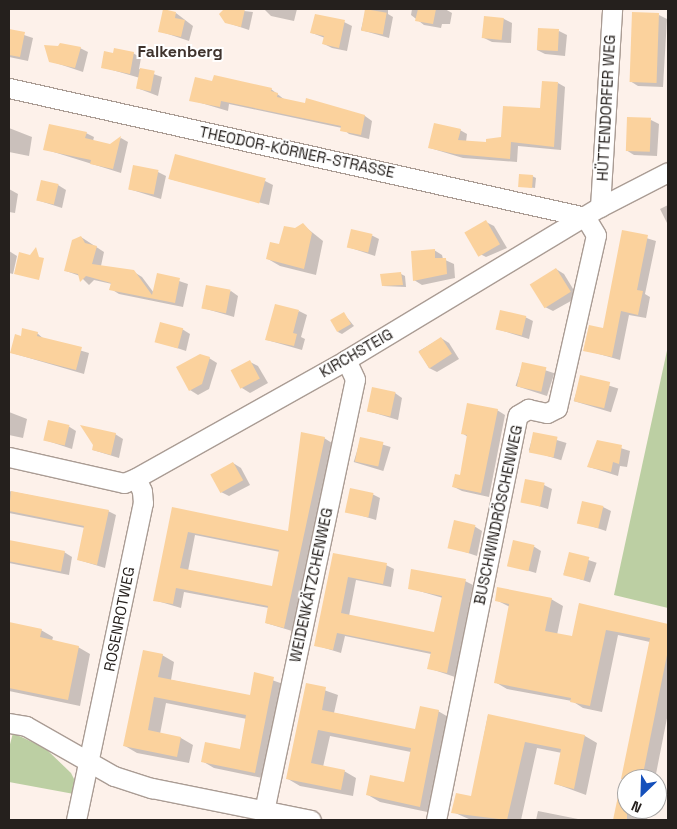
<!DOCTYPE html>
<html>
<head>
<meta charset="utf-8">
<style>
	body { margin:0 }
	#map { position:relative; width:677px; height:829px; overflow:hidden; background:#fdf1ea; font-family:"Space Grotesk",sans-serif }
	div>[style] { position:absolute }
	.green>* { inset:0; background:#bccfa3 }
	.shadow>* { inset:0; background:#0003; transform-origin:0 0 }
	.building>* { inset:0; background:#fbd29d; transform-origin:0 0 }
	.roads { filter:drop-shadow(1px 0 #aa9c94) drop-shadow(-1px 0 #aa9c94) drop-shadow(0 1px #aa9c94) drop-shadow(0 -1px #aa9c94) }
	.minor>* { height:19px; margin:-9.5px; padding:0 9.5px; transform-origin:9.5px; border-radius:9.5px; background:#fff }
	span { translate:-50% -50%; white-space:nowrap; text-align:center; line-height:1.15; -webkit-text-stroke:4px #fff; paint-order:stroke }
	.street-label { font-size:15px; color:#25201d }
	.neighbourhood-label { font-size:16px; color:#3f332d; font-weight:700 }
	.frame { position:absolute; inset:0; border:10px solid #25201d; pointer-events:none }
	.north { position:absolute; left:617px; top:769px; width:50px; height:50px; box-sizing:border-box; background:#fff; border:1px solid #a8a6a5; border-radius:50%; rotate:204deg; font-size:14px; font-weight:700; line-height:20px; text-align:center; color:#25201d }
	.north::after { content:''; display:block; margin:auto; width:18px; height:22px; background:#1550bb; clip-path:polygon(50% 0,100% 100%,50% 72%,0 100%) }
</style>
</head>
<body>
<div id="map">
	<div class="green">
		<div style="clip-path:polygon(668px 346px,668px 608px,614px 595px)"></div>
		<div style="clip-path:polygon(13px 733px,45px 748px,71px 773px,76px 783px,74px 794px,9px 782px,9px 748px)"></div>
	</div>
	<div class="shadow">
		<div style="clip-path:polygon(226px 9px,253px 12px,249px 30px,225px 22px)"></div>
		<div style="clip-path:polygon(264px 9px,297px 9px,294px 21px,271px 16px)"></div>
		<div style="clip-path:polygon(366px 9px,388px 9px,388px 14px,393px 17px,389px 38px,361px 30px)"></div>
		<div style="clip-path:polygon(412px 9px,445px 9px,452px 13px,450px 24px,442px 24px,441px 28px,424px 25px,411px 15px)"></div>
		<div style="clip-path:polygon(176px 13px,193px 26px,189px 41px,159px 31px)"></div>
		<div style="clip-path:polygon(659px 15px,667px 19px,663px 87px,638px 86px,630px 81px)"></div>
		<div style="clip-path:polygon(485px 18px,504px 19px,512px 23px,511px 43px,492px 42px,484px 38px)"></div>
		<div style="clip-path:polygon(344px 22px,352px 26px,347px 51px,332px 48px,324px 44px,325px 38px,312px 33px)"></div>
		<div style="clip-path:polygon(9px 30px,33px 38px,28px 61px,9px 57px)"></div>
		<div style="clip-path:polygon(559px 31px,567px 35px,565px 56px,545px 54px,537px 50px)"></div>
		<div style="clip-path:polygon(80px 48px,88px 52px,83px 72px,50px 61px)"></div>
		<div style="clip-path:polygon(133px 53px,141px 58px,139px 69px,162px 77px,158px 96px,137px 88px,140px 78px,102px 67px,114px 55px)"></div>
		<div style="clip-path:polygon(213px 82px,271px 89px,285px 100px,365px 116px,372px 121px,369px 139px,349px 134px,342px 128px,229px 104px,228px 111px,191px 100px)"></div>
		<div style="clip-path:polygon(558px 83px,565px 87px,561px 150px,518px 146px,517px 162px,463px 158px,430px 148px,460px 130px,467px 134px,466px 142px,487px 144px,503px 138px,541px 109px)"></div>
		<div style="clip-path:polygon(651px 120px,659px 124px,657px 156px,634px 155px,626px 150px)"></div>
		<div style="clip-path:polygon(9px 128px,32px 137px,29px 156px,9px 152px)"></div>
		<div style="clip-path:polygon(86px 133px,94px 137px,93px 141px,110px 145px,121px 138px,128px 142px,121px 173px,44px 149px)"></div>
		<div style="clip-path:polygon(158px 172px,166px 176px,161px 199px,129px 189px)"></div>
		<div style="clip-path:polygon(532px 176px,536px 178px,535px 188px,520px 186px)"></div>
		<div style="clip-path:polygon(170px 179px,265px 181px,273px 185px,269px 205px)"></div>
		<div style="clip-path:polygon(58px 185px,66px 190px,62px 208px,37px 200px)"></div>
		<div style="clip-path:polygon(9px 189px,18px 194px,15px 213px,9px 212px)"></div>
		<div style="clip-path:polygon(668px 205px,668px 225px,660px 209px)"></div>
		<div style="clip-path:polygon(486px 222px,494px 226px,507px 248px,486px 257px,478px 253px)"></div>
		<div style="clip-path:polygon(303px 225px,323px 241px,316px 275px,280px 266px,268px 259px)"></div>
		<div style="clip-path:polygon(623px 231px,656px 241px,645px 294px,650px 297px,646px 318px,629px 315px,620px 360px,585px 350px,604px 329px)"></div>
		<div style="clip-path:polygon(371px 235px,379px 239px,375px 256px,348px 247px)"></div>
		<div style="clip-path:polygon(81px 237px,104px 252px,101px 266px,134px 272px,142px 277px,154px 293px,158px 274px,188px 284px,183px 307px,119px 294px,111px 289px,112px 284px,94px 280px,89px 285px,80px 276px,66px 271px)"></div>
		<div style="clip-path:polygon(434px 250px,442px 255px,443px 259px,454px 264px,455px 278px,422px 285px,414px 280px)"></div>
		<div style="clip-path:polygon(9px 251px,17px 256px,13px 274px,9px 273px)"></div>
		<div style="clip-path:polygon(556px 269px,564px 274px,578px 297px,553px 311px,545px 307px)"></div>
		<div style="clip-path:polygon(401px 274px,405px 276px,406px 287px,383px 286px)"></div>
		<div style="clip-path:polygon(231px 291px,238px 296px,234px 317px,203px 308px)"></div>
		<div style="clip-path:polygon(299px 311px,307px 315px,301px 337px,305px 339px,302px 350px,267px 340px)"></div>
		<div style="clip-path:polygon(344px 314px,354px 326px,342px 334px,338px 332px)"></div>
		<div style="clip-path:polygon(525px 317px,533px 321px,529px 339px,497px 329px)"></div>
		<div style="clip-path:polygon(182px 329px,190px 334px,186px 351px,156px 341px)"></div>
		<div style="clip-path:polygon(37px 333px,45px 340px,89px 353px,84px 374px,12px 353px,22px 337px)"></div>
		<div style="clip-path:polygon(441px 338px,449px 343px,459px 359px,437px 372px,429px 368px,419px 351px)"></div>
		<div style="clip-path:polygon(209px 358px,217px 363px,209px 389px,198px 395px,190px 390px,178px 367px)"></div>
		<div style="clip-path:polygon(250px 362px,258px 366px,268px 383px,250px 393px,242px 388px)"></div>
		<div style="left:523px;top:363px;width:33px;height:24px;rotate:18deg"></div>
		<div style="left:581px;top:377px;width:39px;height:25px;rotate:17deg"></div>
		<div style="clip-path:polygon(395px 393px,402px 398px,398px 420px,368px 411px)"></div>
		<div style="clip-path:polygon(497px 410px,505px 415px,489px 497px,462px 491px,454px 487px,461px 476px,468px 437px,462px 433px)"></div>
		<div style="clip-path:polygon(9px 412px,27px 419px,23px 438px,9px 435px)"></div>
		<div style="clip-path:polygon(68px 426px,76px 431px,72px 449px,45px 440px)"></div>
		<div style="left:534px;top:433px;width:34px;height:18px;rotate:17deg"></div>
		<div style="clip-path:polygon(115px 434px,123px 439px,119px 458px,93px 450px)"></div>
		<div style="clip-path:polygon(evenodd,324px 438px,332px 443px,292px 631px,266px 623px,269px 608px,184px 592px,181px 608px,154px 600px,173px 509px,289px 532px,324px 438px,195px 535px,280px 552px,273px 588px,188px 571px,195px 535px)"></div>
		<div style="left:361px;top:438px;width:31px;height:25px;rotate:17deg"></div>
		<div style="clip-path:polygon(598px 441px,630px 451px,627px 467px,620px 466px,618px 476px,589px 467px)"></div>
		<div style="clip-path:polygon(233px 463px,241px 468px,250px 485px,229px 496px,221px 492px)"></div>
		<div style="clip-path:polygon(544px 485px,552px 489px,548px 509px,522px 501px)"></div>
		<div style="clip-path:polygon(9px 491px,108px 511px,116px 515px,105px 568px,79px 560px,85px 528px,9px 513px)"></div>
		<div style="clip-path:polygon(372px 494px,380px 498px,376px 520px,346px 511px)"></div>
		<div style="clip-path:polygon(603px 507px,611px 511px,606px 531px,579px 522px)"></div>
		<div style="clip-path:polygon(474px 526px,482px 531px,477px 556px,450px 547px)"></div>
		<div style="clip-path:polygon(9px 541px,64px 552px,72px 557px,69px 575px,9px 563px)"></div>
		<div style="clip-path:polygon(533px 546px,541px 551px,536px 573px,509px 565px)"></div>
		<div style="clip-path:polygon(334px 554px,386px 565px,394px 569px,391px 587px,356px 580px,349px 616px,435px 633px,443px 598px,409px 588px,465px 581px,473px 585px,455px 677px,428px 668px,431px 654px,345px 636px,341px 653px,315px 645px)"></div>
		<div style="left:570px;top:554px;width:28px;height:21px;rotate:18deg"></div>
		<div style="clip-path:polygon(551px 599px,563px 606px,557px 635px,573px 638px,579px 605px,668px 625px,668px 713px,655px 779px,627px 779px,627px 809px,649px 809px,647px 820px,614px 820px,650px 642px,618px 635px,602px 712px,583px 708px,572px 701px,507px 689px,495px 682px,510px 607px,496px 600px)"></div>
		<div style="clip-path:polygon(9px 623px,41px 630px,53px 637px,52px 641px,78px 647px,90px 654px,80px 706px,9px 691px)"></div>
		<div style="clip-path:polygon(162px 655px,174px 662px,171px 680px,251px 696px,255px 674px,286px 685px,267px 779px,214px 768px,202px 761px,240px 751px,247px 719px,166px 703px,160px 734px,181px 738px,193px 745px,189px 763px,137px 753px,125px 746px)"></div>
		<div style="clip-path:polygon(307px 684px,338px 695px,334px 713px,416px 730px,438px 711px,450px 718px,432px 813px,380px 802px,368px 795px,405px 784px,411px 752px,330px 736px,323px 767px,344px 771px,356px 778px,353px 796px,300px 786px,288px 779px)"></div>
		<div style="clip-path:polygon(488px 715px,585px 736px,597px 743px,586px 795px,556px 784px,562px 753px,537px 748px,521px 820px,471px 820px,453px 812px,472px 797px)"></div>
		<div style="clip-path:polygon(538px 811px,583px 820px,536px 820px)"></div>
	</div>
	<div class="building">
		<div style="clip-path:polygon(163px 9px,176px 12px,175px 18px,185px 20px,181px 37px,158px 32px)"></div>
		<div style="clip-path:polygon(224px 9px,245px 9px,241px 27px,225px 23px,219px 14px)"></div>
		<div style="left:365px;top:9px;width:22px;height:22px;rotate:10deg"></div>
		<div style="clip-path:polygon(418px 9px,436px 9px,433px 24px,415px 21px)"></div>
		<div style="left:632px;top:12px;width:27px;height:70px;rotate:2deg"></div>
		<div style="clip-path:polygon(315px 14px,345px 20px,339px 48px,322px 44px,324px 36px,310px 33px)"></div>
		<div style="left:484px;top:16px;width:20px;height:22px;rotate:6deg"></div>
		<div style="left:538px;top:28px;width:21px;height:22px;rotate:3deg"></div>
		<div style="clip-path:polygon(9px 29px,25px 32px,20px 57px,9px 55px)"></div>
		<div style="clip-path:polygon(60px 43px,81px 47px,75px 68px,49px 62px,44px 45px,58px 46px)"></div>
		<div style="clip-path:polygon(114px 48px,134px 52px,130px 74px,101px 68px,104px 51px,113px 53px)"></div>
		<div style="left:140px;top:68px;width:15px;height:21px;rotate:11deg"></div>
		<div style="clip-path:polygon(214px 75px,272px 88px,271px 91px,278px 93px,277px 97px,305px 103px,306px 98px,365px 115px,361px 135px,340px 131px,341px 126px,221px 101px,220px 107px,189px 101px,195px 77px,212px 81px)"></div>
		<div style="clip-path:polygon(542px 81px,558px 82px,554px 147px,511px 142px,510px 159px,455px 154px,428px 148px,434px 123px,461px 129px,458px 140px,486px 142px,486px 139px,501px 137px,503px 106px,540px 108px)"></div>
		<div style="left:627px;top:117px;width:24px;height:34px;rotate:2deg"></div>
		<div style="clip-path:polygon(49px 124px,87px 132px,85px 138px,110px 144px,121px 136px,113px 169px,90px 164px,91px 160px,43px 150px)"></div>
		<div style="left:175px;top:154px;width:94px;height:26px;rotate:15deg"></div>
		<div style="left:133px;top:165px;width:26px;height:25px;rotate:11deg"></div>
		<div style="left:519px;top:174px;width:14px;height:13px;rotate:4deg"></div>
		<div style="left:41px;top:180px;width:18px;height:21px;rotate:13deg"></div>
		<div style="left:486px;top:220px;width:28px;height:25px;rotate:60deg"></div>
		<div style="clip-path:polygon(303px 223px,312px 233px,304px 269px,266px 259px,270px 242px,279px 244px,284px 226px,295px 228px)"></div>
		<div style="left:351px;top:229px;width:22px;height:19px;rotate:13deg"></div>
		<div style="clip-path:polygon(622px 230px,648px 235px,637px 290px,643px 291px,638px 315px,621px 311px,612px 357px,583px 351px,589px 325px,603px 328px)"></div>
		<div style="clip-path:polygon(81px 236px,85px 243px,97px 246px,92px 264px,134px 270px,152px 295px,157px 273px,180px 278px,175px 303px,109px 290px,111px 283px,86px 276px,80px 282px,78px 274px,64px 271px,72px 240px)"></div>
		<div style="clip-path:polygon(36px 247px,39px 257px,44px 258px,39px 280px,14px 274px,19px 252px,30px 255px)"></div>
		<div style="clip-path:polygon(435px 249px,435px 258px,446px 258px,447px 274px,413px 281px,411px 251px)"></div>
		<div style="left:556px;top:268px;width:28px;height:31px;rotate:58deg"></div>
		<div style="clip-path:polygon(401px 272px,403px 285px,382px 286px,380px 274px)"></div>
		<div style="left:206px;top:285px;width:25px;height:24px;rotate:11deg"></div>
		<div style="clip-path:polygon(275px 304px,299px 310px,293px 333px,297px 334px,294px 346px,265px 340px)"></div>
		<div style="left:500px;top:310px;width:27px;height:20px;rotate:13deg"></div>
		<div style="left:344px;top:312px;width:14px;height:16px;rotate:60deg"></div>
		<div style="left:160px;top:322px;width:24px;height:21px;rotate:15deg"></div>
		<div style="clip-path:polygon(22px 328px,38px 332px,37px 336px,82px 347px,76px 370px,10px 353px,15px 334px,21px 336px)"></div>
		<div style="left:441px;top:337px;width:20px;height:27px;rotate:57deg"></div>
		<div style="clip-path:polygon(200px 354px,210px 357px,202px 384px,189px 391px,176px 367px)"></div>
		<div style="left:250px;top:360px;width:21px;height:22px;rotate:62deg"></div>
		<div style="left:522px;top:362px;width:25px;height:25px;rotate:12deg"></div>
		<div style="left:580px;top:375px;width:31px;height:27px;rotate:13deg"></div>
		<div style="left:372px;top:387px;width:24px;height:25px;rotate:12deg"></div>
		<div style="clip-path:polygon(467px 403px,498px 409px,481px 493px,452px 487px,455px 474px,460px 475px,467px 435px,461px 434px)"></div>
		<div style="left:48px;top:420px;width:22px;height:21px;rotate:13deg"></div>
		<div style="clip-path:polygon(80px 425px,116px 433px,111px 455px,92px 450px,93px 445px)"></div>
		<div style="clip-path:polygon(evenodd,301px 432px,325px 437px,284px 628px,265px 623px,268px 606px,176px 588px,173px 604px,153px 601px,172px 507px,288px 531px,301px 432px,188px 532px,279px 550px,272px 586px,180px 568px,188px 532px)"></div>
		<div style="left:533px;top:432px;width:25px;height:21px;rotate:11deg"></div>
		<div style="left:360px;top:437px;width:24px;height:25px;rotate:12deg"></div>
		<div style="clip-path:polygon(597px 440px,622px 445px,619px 464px,613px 462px,611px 472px,587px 467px)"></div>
		<div style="left:233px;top:462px;width:21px;height:26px;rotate:61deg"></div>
		<div style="left:525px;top:479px;width:20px;height:24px;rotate:11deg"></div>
		<div style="left:350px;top:488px;width:24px;height:25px;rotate:12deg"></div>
		<div style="clip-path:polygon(11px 491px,109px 510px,97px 565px,77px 560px,84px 526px,9px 511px)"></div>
		<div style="left:582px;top:501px;width:22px;height:23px;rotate:13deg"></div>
		<div style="left:454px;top:520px;width:22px;height:29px;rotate:13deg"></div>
		<div style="left:9px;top:540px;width:57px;height:21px;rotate:11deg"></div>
		<div style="left:513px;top:540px;width:22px;height:27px;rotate:13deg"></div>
		<div style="left:569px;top:552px;width:21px;height:24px;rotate:14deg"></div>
		<div style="clip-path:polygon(333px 553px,387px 563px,383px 584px,348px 577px,341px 613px,434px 632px,442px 596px,408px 589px,411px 569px,466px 579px,447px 673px,427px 669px,431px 652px,337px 633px,333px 650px,314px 646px)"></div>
		<div style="clip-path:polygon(497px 587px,552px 598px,545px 631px,572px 636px,579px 603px,668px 624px,668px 650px,642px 779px,621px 779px,650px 638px,606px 630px,590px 706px,570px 702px,571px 698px,494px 683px,509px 604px,495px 601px)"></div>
		<div style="clip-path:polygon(9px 622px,42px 629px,40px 637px,79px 646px,68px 700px,9px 688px)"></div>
		<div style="clip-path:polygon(143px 650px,163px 654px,158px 677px,250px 695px,254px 672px,274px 677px,255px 773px,201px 762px,205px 742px,240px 749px,246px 715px,154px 697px,148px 730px,181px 737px,177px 757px,123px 746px)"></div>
		<div style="clip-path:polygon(306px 683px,326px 687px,322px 710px,415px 729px,420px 706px,439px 710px,420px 807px,366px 795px,370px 775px,404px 782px,411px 748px,318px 730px,311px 763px,345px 770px,341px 790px,286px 779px)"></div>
		<div style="clip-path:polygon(488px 714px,585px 735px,574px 789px,554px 784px,561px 749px,525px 742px,507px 820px,451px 813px,456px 793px,471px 796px)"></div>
		<div style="clip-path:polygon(621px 782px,627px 783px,627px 820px,613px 820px)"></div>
	</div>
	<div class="roads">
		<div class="minor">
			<div style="left:9px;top:88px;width:590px;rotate:12.62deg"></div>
			<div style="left:600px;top:207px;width:198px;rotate:-86.5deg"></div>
			<div style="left:9px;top:457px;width:118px;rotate:12.7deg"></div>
			<div style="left:124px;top:483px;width:13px;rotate:-23deg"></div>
			<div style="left:136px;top:478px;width:241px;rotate:-29.3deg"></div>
			<div style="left:346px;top:360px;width:297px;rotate:-31.1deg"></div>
			<div style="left:600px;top:207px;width:76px;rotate:-27.2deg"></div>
			<div style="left:9px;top:723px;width:17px;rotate:10deg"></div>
			<div style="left:26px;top:726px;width:101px;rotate:29.6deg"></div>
			<div style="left:114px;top:776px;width:40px;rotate:18deg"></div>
			<div style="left:152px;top:788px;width:162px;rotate:11.4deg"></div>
			<div style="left:264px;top:811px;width:441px;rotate:-78.1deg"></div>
			<div style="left:355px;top:379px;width:21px;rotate:-115deg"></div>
			<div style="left:76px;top:820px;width:324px;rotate:-78.1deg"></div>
			<div style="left:143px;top:503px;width:12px;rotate:-95deg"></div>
			<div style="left:142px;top:491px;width:14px;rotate:-115deg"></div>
			<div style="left:436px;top:820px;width:413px;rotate:-78.6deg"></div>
			<div style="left:518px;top:415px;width:12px;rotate:-31deg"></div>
			<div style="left:528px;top:409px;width:19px;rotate:12deg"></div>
			<div style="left:547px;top:413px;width:11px;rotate:-27deg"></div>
			<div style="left:557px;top:408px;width:177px;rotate:-77.3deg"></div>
			<div style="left:596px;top:235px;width:21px;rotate:-121deg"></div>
		</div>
	</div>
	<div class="street-label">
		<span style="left:606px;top:108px;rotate:-87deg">HÜTTENDORFER WEG</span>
		<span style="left:297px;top:152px;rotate:12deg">THEODOR-KÖRNER-STRASSE</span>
		<span style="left:356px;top:353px;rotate:-30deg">KIRCHSTEIG</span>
		<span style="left:498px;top:515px;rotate:-78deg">BUSCHWINDRÖSCHENWEG</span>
		<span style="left:311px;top:585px;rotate:-78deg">WEIDENKÄTZCHENWEG</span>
		<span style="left:119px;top:619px;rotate:-79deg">ROSENROTWEG</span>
	</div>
	<div class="neighbourhood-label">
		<span style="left:180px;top:52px">Falkenberg</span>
	</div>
	<div class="frame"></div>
	<div class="north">N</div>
</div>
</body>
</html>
